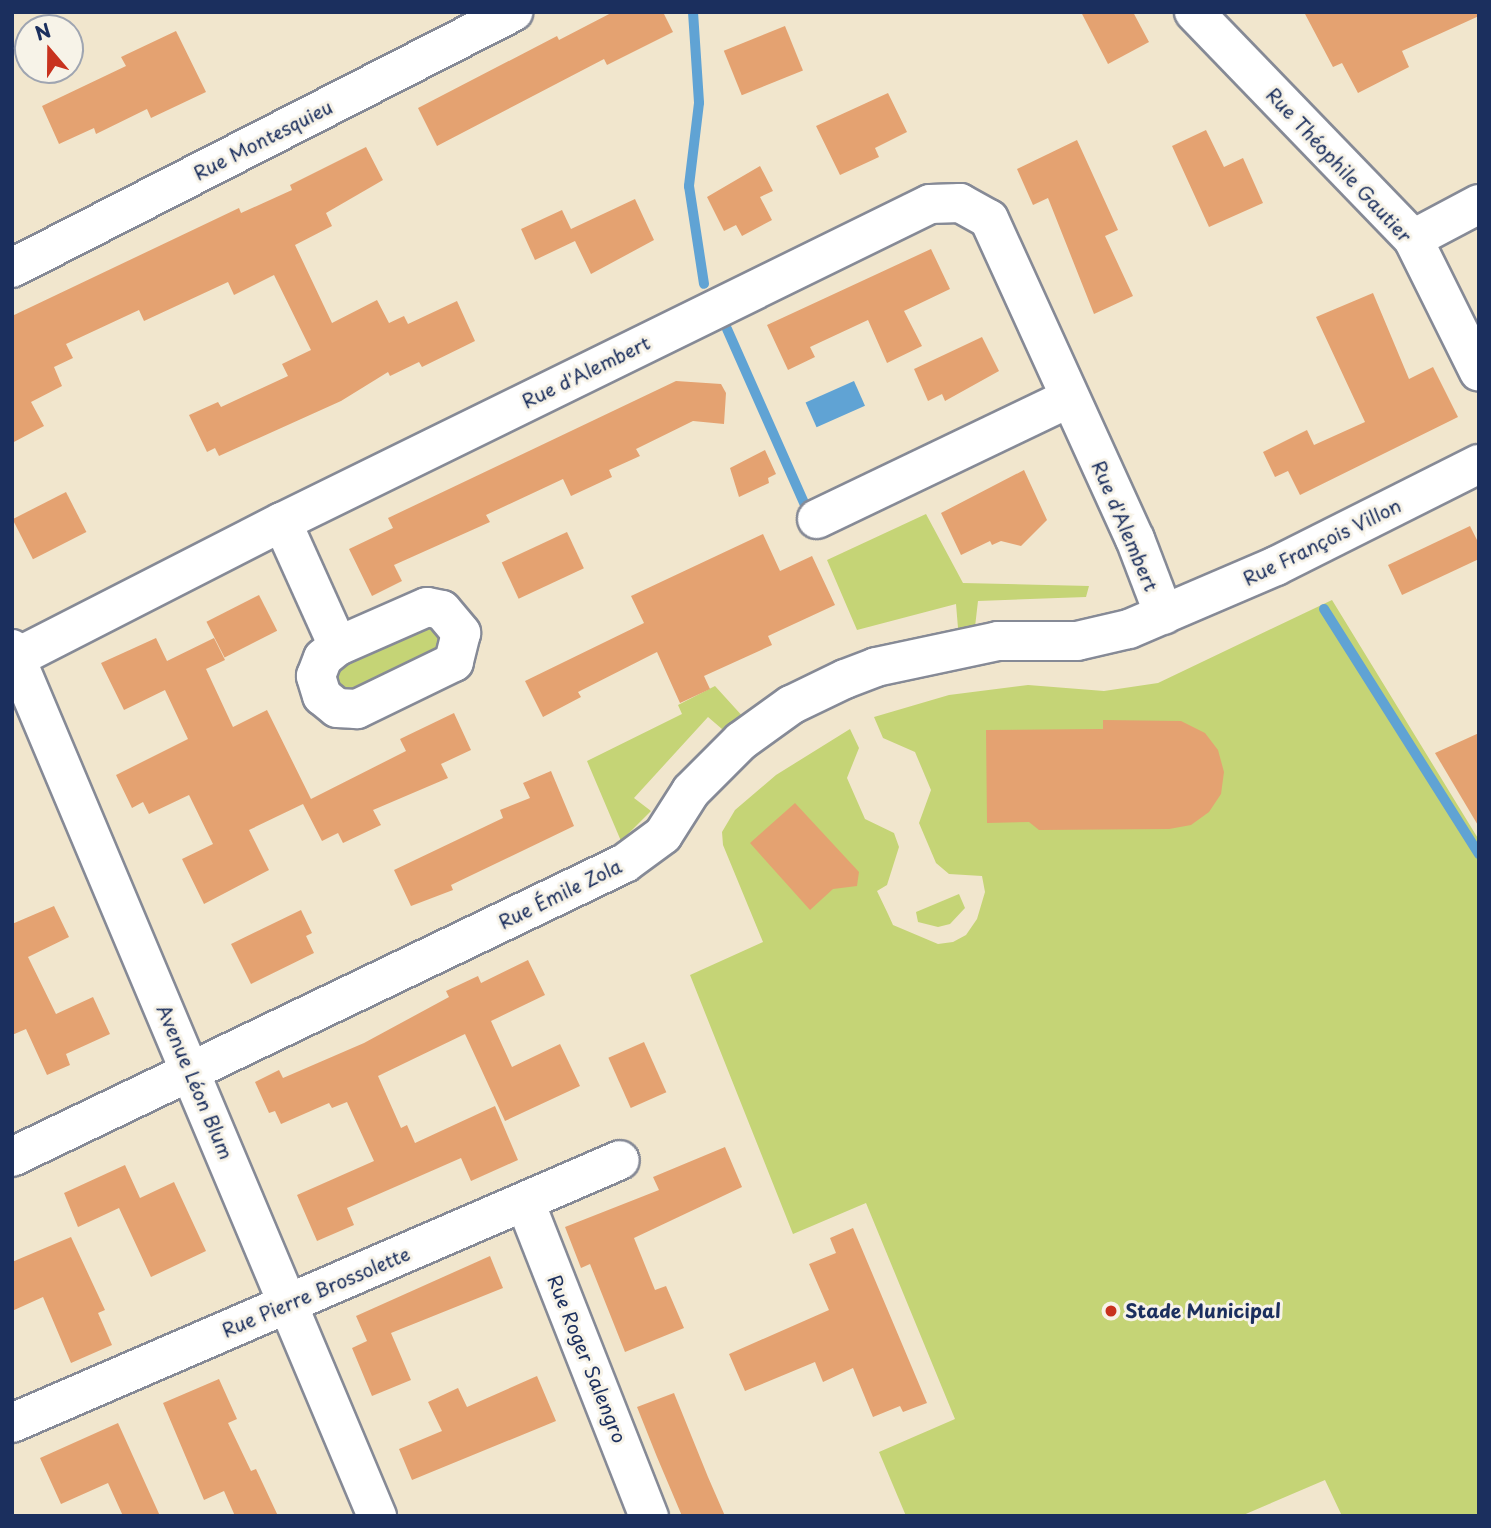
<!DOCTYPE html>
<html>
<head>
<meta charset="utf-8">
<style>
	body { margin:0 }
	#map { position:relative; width:1491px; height:1528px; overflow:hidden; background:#f1e6cd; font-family:"Playpen Sans",sans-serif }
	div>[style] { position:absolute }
	.green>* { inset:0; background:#c5d476 }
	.water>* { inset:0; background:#60a3d4; transform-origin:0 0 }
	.stream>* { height:10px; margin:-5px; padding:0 5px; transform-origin:5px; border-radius:5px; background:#60a3d4 }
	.building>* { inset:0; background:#e4a271; transform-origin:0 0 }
	.roads { filter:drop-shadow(2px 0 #868a96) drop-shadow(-2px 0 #868a96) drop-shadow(0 2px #868a96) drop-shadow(0 -2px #868a96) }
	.minor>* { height:38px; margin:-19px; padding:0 19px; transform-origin:19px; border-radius:19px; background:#fff }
	.dots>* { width:19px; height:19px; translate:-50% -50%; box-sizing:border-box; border:4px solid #f7f3e8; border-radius:50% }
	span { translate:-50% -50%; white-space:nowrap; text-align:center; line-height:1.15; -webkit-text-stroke:6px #f7f3e8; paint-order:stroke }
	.street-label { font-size:19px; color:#1b2f5e }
	.poi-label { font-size:19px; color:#1b2f5e; font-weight:700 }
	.left { translate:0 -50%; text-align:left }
	.frame { position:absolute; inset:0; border:14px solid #1b2f5e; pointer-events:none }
	.north { position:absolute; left:14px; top:14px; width:70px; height:70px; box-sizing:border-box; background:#f7f3e8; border:2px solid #9fa5b1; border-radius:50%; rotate:340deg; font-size:19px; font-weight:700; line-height:28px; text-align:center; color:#1b2f5e }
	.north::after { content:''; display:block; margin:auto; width:24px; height:32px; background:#c8321e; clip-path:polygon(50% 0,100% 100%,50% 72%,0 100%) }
</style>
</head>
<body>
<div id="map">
	<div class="green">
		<div style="clip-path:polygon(926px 514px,963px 583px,1089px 586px,1086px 597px,978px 601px,975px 627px,958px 628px,956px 604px,857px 630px,827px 560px)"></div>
		<div style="clip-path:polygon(1332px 600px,1479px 840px,1479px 1516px,1342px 1516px,1325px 1480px,1241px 1516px,906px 1516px,879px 1452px,955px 1419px,866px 1203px,793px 1234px,690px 975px,763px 942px,723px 845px,722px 832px,735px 810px,776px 775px,850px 729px,859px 748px,847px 778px,865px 819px,894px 833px,899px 847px,887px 885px,877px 891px,888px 914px,893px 925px,938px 944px,953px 942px,966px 935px,977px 919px,985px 892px,982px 876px,949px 874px,936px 863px,919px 823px,931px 790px,915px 752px,883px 738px,874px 717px,949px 695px,1028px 685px,1104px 691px,1158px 683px)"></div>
		<div style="clip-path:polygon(426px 620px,447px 644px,352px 695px,341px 694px,332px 671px)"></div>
		<div style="clip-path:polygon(715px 686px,745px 719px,729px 735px,708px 717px,634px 798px,651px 811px,621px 841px,587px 761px,682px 714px,678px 705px)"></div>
		<div style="clip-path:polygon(959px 894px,965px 908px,950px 924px,938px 927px,918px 922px,916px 912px)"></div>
	</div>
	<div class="water">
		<div style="left:854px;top:381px;width:27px;height:53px;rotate:66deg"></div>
	</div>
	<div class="stream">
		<div style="left:693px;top:12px;width:91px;rotate:86.2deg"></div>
		<div style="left:699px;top:103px;width:84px;rotate:96.9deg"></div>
		<div style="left:689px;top:186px;width:99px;rotate:81.3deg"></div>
		<div style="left:727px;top:329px;width:190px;rotate:66.1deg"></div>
		<div style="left:1324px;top:609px;width:290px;rotate:57.7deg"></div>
	</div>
	<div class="building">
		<div style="clip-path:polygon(613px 12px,663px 12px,673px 32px,607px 65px,604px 59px,437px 146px,418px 108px,557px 36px,559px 40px)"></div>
		<div style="clip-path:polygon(1081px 12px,1133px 12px,1149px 42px,1108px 64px)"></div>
		<div style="clip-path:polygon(1304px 12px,1479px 12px,1479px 16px,1402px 51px,1409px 67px,1358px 93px,1342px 63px,1333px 67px)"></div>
		<div style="left:785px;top:26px;width:48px;height:66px;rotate:68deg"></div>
		<div style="clip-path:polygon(176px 31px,206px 92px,151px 118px,147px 109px,96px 134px,94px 128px,59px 144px,42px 106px,126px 66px,121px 57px)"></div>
		<div style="clip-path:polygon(888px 93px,907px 132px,875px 148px,879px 157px,840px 175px,816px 126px)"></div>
		<div style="clip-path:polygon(1206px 130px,1224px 167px,1243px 158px,1263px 203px,1209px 227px,1172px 146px)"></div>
		<div style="clip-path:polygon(1077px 140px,1118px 230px,1105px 236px,1133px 296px,1094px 314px,1048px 198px,1033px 205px,1017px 169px)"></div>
		<div style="clip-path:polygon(366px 147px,383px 180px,326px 213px,332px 226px,295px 245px,332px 323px,377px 300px,389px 323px,404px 316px,408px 324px,457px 301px,475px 341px,422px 367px,419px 362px,390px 376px,388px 372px,341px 401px,219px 456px,215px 448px,207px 452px,189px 415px,218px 402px,221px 407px,288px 376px,282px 364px,311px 350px,274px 275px,234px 295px,228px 282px,144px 321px,139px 310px,66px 344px,73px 358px,54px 367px,62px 386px,31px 402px,44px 426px,12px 443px,12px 316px,239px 208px,241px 213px,292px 190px,290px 185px)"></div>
		<div style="clip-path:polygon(760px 166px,773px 191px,760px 197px,772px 220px,742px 236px,736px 225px,724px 231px,707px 197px)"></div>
		<div style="clip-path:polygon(635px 199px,654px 240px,591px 274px,575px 241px,535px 260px,521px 229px,562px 210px,571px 229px)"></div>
		<div style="clip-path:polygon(931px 249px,950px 289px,904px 311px,922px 346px,887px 363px,868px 320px,810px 347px,815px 357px,788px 370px,767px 325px)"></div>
		<div style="clip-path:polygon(1373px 293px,1409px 379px,1433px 367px,1458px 417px,1300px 495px,1288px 471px,1275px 477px,1263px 452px,1307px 430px,1314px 445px,1365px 422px,1316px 317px)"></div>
		<div style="clip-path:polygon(982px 337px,999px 371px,945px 401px,942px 394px,928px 401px,914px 369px)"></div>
		<div style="clip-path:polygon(676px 381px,721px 384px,726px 393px,724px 424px,693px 421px,636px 449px,640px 456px,609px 470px,612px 477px,571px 496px,563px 479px,486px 515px,490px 522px,394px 565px,402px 581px,372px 596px,349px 549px,393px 528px,388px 518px)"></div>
		<div style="clip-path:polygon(765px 450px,776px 474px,768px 478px,769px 483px,739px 497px,730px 468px)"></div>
		<div style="clip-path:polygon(1024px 470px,1047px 520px,1021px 546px,1001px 541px,992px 545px,990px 541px,961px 555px,941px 513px)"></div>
		<div style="left:66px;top:492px;width:45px;height:60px;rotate:63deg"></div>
		<div style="clip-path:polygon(1470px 526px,1479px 544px,1479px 559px,1402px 595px,1388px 565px)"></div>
		<div style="left:567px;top:532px;width:40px;height:72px;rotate:65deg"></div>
		<div style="clip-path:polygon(763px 534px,780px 571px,812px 556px,835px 605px,768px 636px,772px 645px,704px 676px,710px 689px,680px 703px,657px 652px,578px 692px,581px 697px,543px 717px,525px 681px,644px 623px,631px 596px)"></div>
		<div style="left:259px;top:595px;width:40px;height:59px;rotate:63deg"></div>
		<div style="clip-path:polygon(156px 638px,167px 661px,214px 638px,225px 660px,206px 669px,233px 727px,267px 710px,311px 799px,406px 751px,400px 739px,454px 713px,471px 750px,441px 764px,448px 778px,373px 810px,381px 825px,343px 843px,338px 833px,322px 841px,303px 804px,249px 830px,269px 870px,204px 904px,182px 859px,213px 844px,189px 795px,149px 814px,143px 802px,132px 808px,116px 775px,188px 739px,165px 690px,124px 710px,101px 663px)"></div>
		<div style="clip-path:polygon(1103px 720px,1181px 721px,1205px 733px,1218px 750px,1224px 772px,1221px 794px,1209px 812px,1191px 825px,1169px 829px,1039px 830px,1029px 822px,987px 823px,986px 730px,1103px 729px)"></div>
		<div style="clip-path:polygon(1479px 733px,1479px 827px,1435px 753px)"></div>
		<div style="clip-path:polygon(551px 771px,574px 826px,451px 885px,453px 890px,411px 906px,394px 870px,503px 818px,500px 810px,530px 798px,523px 783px)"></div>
		<div style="clip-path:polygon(795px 803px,859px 872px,857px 886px,833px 889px,810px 910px,750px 843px)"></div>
		<div style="clip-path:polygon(54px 906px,69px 937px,28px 957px,56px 1014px,93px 997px,110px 1034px,66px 1054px,70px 1065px,47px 1075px,26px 1029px,12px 1035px,12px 924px)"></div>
		<div style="clip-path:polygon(301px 910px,312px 933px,306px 936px,314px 953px,251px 984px,231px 944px)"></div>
		<div style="clip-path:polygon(528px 960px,545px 995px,491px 1021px,512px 1067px,560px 1044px,580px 1086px,505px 1121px,465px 1034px,378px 1076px,401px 1128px,407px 1125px,415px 1143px,495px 1106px,518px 1160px,471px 1181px,461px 1158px,347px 1208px,354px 1225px,317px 1241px,297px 1195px,374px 1161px,347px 1102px,332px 1108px,329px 1103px,281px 1124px,275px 1111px,269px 1113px,255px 1082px,279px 1070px,283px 1078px,364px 1043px,449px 997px,446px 991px,478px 976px,481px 983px)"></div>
		<div style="left:644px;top:1042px;width:55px;height:39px;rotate:66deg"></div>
		<div style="clip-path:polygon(725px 1147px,742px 1187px,634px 1238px,655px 1290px,666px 1286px,684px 1328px,625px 1352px,590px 1264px,581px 1268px,565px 1227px,659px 1190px,653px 1177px)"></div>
		<div style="clip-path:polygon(125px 1165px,140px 1198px,174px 1182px,206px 1251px,151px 1277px,119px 1208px,78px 1227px,64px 1193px)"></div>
		<div style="clip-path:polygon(853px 1228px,927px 1403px,903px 1412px,900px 1406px,873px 1417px,853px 1368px,823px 1382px,815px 1362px,745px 1391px,729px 1354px,829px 1310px,809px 1264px,836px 1253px,830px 1238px)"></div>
		<div style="clip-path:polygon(71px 1237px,105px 1310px,98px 1313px,112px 1345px,71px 1363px,43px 1297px,12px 1311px,12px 1262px)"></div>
		<div style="clip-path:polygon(490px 1256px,503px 1288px,391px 1333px,411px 1380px,372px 1396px,352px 1348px,367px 1341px,356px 1316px)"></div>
		<div style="clip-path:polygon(537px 1376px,556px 1421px,412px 1480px,399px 1449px,442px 1431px,428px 1402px,458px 1388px,467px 1407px)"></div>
		<div style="clip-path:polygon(219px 1379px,237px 1419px,228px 1423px,251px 1471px,256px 1469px,278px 1516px,235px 1516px,224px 1491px,204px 1500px,163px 1403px)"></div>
		<div style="clip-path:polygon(674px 1393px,708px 1477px,725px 1516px,682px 1516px,657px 1457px,637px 1407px)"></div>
		<div style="clip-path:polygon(118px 1423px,160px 1516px,123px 1516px,108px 1483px,61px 1504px,40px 1458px)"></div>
	</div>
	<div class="roads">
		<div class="minor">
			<div style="left:1194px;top:12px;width:315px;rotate:46deg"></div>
			<div style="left:1413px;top:239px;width:148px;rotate:63.6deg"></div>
			<div style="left:1413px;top:239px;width:75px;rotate:-27.9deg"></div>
			<div style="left:12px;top:268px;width:563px;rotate:-27.07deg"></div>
			<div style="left:817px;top:519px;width:278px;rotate:-25.6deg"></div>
			<div style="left:282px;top:522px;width:136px;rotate:65.7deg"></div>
			<div style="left:427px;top:607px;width:15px;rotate:11deg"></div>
			<div style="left:442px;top:610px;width:30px;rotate:50deg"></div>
			<div style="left:461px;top:633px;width:30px;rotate:104deg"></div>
			<div style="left:454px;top:662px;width:108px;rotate:154.1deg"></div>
			<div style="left:357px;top:709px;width:20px;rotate:-177deg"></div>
			<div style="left:337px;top:708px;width:19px;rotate:-141deg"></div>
			<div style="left:322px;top:696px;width:21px;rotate:-107deg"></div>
			<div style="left:316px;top:676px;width:19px;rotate:-69deg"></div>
			<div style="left:323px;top:658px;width:19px;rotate:-39deg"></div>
			<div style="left:338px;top:646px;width:97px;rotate:-23.7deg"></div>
			<div style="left:12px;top:649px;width:941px;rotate:67.17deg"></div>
			<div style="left:12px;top:660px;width:303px;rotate:-27.1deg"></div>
			<div style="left:282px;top:522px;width:722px;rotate:-26.14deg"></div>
			<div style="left:930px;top:204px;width:30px;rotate:-2deg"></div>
			<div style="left:960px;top:203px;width:33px;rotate:29deg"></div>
			<div style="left:989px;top:219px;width:352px;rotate:65.5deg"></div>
			<div style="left:1135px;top:539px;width:81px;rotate:69.1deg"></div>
			<div style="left:12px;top:1157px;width:680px;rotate:-25.62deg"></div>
			<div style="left:625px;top:863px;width:47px;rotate:-36.4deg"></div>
			<div style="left:663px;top:835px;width:52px;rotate:-57.5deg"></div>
			<div style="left:691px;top:791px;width:71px;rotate:-45deg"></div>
			<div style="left:741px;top:741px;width:62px;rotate:-35.8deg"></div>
			<div style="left:791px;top:705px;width:60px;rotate:-25.7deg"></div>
			<div style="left:845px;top:679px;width:33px;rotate:-21deg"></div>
			<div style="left:876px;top:667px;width:125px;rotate:-12deg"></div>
			<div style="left:998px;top:641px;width:79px"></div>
			<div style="left:1077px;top:641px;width:53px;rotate:-13deg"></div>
			<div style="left:1129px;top:629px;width:160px;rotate:-23.2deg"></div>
			<div style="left:1276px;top:566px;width:227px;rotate:-26.7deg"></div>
			<div style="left:525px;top:1202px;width:338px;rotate:68.5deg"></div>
			<div style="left:12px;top:1423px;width:662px;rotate:-23.39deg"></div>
		</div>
	</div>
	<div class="dots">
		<div style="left:1111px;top:1311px;background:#c8321e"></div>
	</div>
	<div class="street-label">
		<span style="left:263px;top:140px;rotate:-27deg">Rue Montesquieu</span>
		<span style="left:1339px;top:165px;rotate:47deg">Rue Théophile Gautier</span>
		<span style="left:586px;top:372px;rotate:-26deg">Rue d'Alembert</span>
		<span style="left:1125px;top:526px;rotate:67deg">Rue d'Alembert</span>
		<span style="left:1322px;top:542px;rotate:-26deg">Rue François Villon</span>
		<span style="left:560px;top:894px;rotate:-26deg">Rue Émile Zola</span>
		<span style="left:195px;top:1082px;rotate:67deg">Avenue Léon Blum</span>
		<span style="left:316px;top:1292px;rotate:-23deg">Rue Pierre Brossolette</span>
		<span style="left:587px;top:1359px;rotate:68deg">Rue Roger Salengro</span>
	</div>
	<div class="poi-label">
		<span class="left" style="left:1125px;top:1311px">Stade Municipal</span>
	</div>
	<div class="frame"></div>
	<div class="north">N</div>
</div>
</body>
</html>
